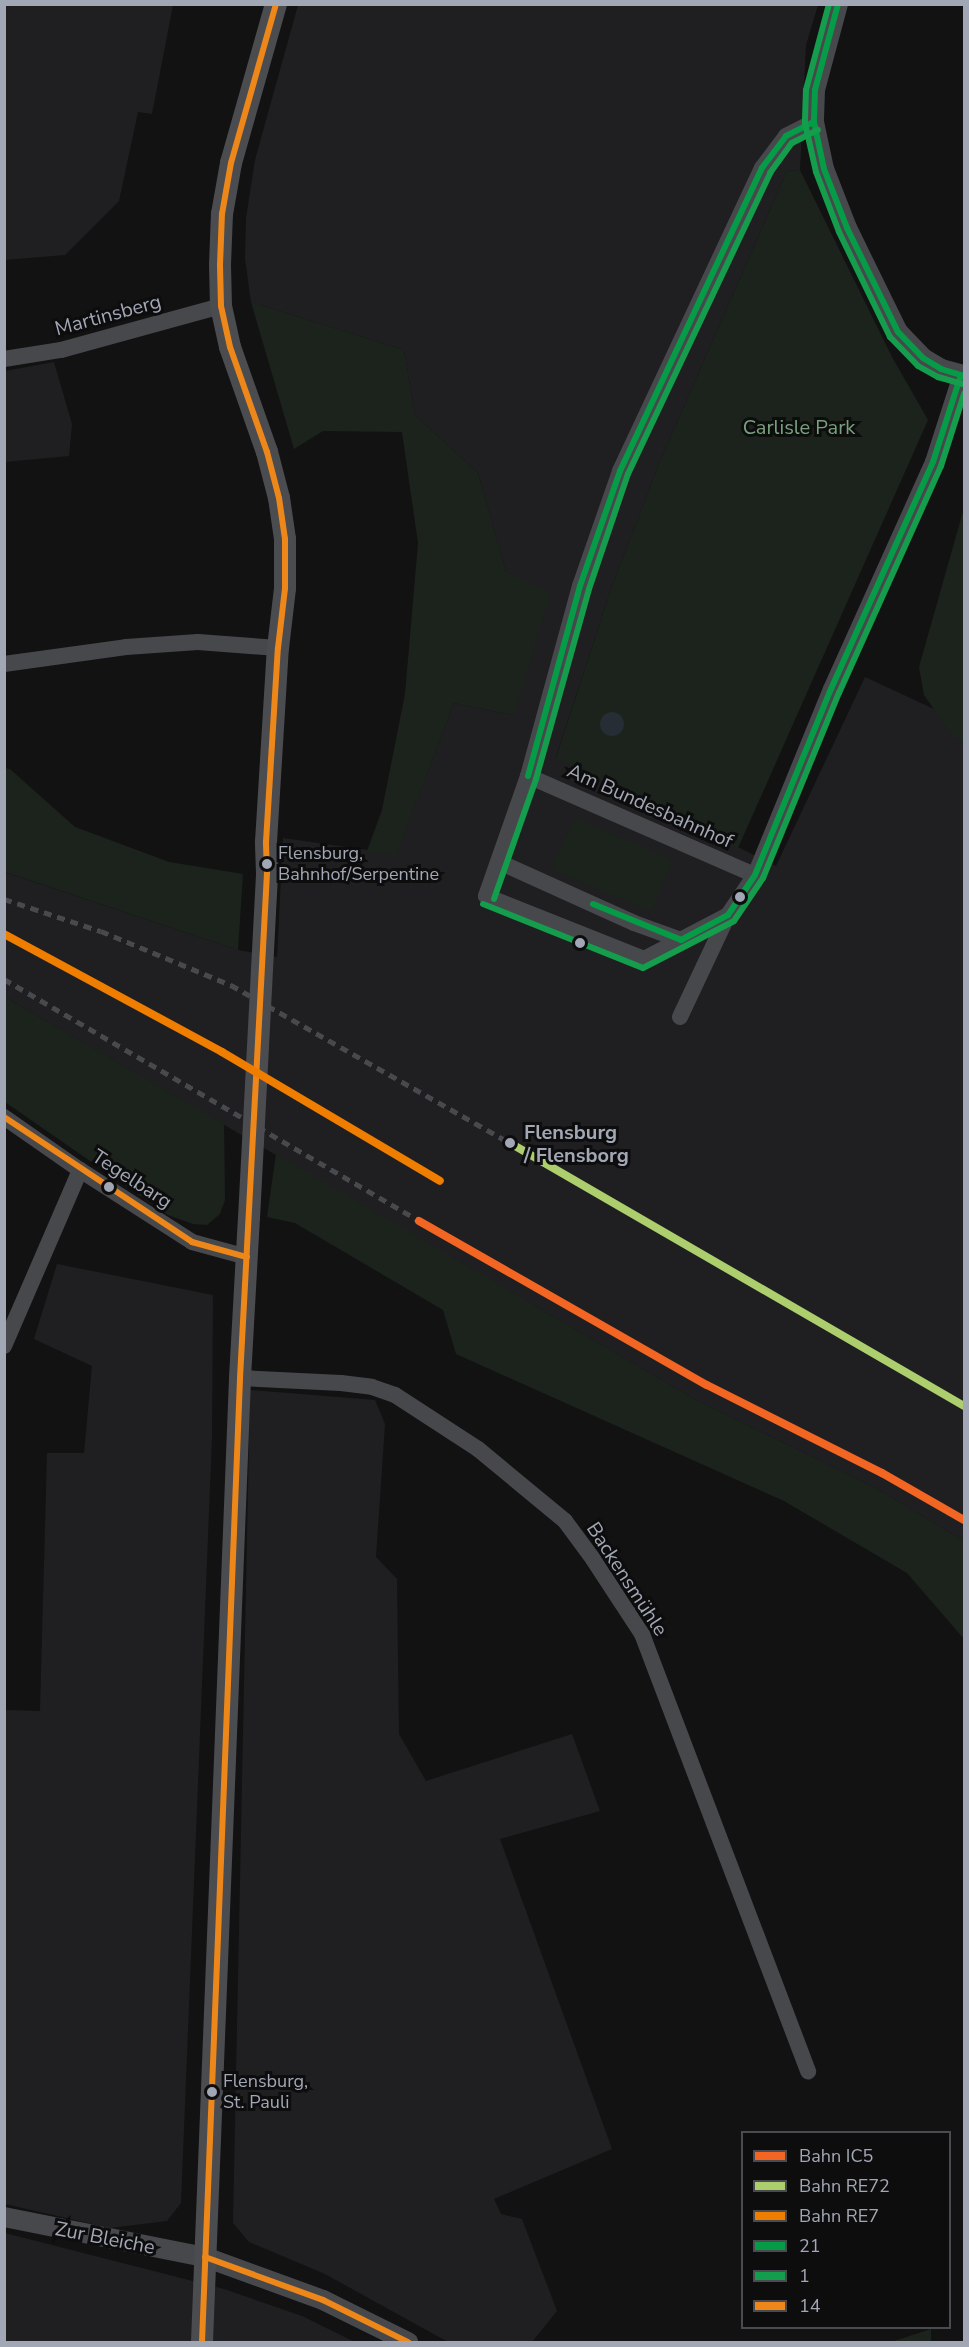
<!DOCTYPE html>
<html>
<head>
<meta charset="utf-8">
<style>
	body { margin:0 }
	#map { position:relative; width:969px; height:2347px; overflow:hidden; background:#121213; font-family:"Nunito Sans",sans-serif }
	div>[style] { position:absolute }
	.built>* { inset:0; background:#1f1f21 }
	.green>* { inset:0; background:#1c231d }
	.water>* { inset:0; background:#262d34 }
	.round { border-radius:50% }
	.minor>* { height:16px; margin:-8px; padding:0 8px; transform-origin:8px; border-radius:8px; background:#47484c }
	.tertiary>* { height:20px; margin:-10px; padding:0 10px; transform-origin:10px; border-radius:10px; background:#47484c }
	.secondary>* { height:22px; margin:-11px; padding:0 11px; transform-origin:11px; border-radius:11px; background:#4b4c50 }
	.rail>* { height:4.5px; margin-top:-2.25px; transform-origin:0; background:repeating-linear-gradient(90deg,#47494c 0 8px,transparent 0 14px) }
	.secondary-bridge>* { height:22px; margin:-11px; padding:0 11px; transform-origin:11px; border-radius:11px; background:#4b4c50 }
	.bus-1>* { height:6px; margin:-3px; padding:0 3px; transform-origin:3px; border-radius:3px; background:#069b47 }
	.bus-2>* { height:6px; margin:-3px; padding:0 3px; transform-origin:3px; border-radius:3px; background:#149d4c }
	.bus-3>* { height:6px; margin:-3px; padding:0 3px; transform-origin:3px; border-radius:3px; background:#ee8719 }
	.rail-1>* { height:8px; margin:-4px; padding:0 4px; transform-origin:4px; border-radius:4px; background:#f26522 }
	.rail-2>* { height:8px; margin:-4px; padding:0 4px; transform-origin:4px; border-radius:4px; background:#adce6d }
	.rail-3>* { height:8px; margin:-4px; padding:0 4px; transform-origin:4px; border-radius:4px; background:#ef7d00 }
	.dots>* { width:16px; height:16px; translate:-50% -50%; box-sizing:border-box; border:3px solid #0d0d0e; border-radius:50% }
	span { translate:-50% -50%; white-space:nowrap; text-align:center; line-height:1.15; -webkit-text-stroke:6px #0d0d0e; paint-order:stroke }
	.bus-label { font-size:18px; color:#a2a7b5 }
	.left { translate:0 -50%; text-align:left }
	.street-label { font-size:20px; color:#a2a7b5 }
	.park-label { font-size:20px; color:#78a17d }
	.stop-label { font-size:20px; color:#a2a7b5; font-weight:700 }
	.frame { position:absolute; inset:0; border:6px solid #a2a7b5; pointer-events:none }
	.legend { position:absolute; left:741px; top:2131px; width:210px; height:198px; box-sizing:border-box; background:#0d0d0e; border:2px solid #494b51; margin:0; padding:8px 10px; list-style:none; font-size:18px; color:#a2a7b5 }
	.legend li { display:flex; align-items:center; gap:12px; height:30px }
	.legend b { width:30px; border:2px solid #494b51 }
</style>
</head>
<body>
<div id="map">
	<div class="built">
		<div style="clip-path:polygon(5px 4px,173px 5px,152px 114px,138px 112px,119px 201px,65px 255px,5px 260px)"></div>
		<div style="clip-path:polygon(298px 5px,818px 5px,806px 45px,800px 170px,787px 171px,661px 459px,612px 586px,556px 757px,776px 866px,865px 677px,964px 723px,964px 1541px,876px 1488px,696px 1400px,5px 997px,4px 872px,238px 950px,277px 957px,283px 838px,396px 854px,454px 703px,513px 715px,506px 572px,478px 473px,415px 415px,404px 350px,251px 302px,245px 259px,246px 218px,255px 160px)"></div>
		<div style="clip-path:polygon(54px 362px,72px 424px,69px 456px,5px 462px,5px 371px)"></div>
		<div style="clip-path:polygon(57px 1264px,213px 1295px,212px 1438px,181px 2203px,167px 2221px,110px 2228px,5px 2204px,5px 1710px,40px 1711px,47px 1453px,84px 1453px,92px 1366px,34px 1339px)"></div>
		<div style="clip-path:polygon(250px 1390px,375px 1400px,385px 1424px,376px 1557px,397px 1579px,399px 1734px,426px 1781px,572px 1734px,600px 1811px,500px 1839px,612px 2149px,494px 2199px,501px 2214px,522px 2219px,557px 2311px,532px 2342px,448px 2342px,325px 2274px,249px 2242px,233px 2223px)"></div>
		<div style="clip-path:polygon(5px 2233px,224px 2289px,302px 2316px,355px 2342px,5px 2342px)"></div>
	</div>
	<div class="green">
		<div style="clip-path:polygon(800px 170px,892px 357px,928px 420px,738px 848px,556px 758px,612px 586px,661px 459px,787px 171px)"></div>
		<div style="clip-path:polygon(251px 302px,404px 350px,415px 415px,478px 473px,506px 572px,551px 594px,513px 715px,454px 703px,396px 855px,367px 851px,382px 810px,405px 694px,418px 543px,402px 432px,323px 431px,294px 449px)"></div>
		<div style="clip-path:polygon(964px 508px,964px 743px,953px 736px,924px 695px,919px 667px)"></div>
		<div style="clip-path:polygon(5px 768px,10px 769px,75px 827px,169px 862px,243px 874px,238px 950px,5px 872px)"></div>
		<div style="clip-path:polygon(575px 818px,670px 859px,671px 864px,652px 910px,645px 909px,553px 870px,553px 864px)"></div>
		<div style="clip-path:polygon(5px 997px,224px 1124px,225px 1200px,220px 1214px,207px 1225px,193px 1224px,168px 1215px,5px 1102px)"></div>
		<div style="clip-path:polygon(276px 1154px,696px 1400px,876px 1488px,964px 1541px,964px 1639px,907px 1573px,784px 1501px,456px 1354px,443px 1310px,295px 1223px,267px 1217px)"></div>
		<div style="clip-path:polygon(931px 2329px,931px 2342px,891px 2342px)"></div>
	</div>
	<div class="water">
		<div class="round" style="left:600px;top:712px;width:24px;height:24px"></div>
	</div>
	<div class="minor">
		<div style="left:4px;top:359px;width:58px;rotate:-9deg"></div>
		<div style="left:61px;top:350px;width:166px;rotate:-15.4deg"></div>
		<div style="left:4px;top:664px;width:123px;rotate:-7.9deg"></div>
		<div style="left:126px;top:647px;width:72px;rotate:-4deg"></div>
		<div style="left:198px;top:642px;width:80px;rotate:4.3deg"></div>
		<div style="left:528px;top:776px;width:248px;rotate:23.6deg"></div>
		<div style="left:499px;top:862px;width:148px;rotate:24.3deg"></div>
		<div style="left:634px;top:923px;width:50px;rotate:19.9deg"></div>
		<div style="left:728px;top:915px;width:95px;rotate:152.4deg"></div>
		<div style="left:644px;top:959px;width:170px;rotate:-158.3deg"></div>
		<div style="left:486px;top:896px;width:127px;rotate:-70.7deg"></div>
		<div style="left:528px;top:776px;width:197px;rotate:-74.7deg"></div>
		<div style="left:580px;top:586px;width:122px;rotate:-70.8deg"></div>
		<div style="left:620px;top:471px;width:335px;rotate:-64.9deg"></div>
		<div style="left:762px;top:168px;width:40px;rotate:-53deg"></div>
		<div style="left:786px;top:136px;width:31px;rotate:-27deg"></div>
		<div style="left:680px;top:1017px;width:113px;rotate:-64.8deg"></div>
		<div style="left:728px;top:915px;width:48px;rotate:-56deg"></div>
		<div style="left:755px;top:875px;width:201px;rotate:-67.8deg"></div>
		<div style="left:831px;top:689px;width:249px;rotate:-65.8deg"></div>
		<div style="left:933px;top:462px;width:91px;rotate:-72.2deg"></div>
		<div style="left:4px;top:1117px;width:93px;rotate:34.9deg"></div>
		<div style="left:80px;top:1170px;width:133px;rotate:32.7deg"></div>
		<div style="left:192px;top:1242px;width:57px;rotate:15.3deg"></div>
		<div style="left:4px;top:1346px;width:192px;rotate:-66.6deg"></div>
		<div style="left:240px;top:1378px;width:101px;rotate:2.8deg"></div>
		<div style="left:341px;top:1383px;width:31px;rotate:7deg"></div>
		<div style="left:372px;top:1387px;width:24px;rotate:19deg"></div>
		<div style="left:395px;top:1395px;width:99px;rotate:33deg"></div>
		<div style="left:478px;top:1449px;width:113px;rotate:39.6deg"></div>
		<div style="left:565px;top:1521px;width:47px;rotate:53.6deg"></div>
		<div style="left:593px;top:1559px;width:90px;rotate:56.8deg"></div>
		<div style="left:642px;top:1634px;width:468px;rotate:69.2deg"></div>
	</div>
	<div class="tertiary">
		<div style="left:838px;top:4px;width:89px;rotate:105deg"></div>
		<div style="left:815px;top:90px;width:32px;rotate:92deg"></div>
		<div style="left:814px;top:122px;width:48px;rotate:78deg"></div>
		<div style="left:824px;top:169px;width:63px;rotate:68.7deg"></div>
		<div style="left:847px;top:228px;width:116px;rotate:63.9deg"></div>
		<div style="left:898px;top:332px;width:36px;rotate:46deg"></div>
		<div style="left:923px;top:358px;width:21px;rotate:31deg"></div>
		<div style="left:941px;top:369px;width:24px;rotate:15deg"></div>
		<div style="left:4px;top:2217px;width:205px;rotate:11.3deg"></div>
		<div style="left:205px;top:2257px;width:126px;rotate:20deg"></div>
		<div style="left:323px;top:2300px;width:95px;rotate:26.3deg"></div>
	</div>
	<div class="secondary">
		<div style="left:267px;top:873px;width:31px;rotate:-92deg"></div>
		<div style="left:266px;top:842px;width:194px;rotate:-86.5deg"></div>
		<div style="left:278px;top:648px;width:60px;rotate:-83.3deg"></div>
		<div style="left:285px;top:588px;width:49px;rotate:-90deg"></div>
		<div style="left:285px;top:539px;width:41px;rotate:-98.3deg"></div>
		<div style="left:279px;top:498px;width:48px;rotate:-104.6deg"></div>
		<div style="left:267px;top:452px;width:111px;rotate:-109.4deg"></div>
		<div style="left:230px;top:347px;width:42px;rotate:-102.4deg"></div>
		<div style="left:221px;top:306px;width:41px;rotate:-91.4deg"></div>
		<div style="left:220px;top:265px;width:51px;rotate:-87.8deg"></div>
		<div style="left:222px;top:214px;width:52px;rotate:-80deg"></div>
		<div style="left:231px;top:163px;width:165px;rotate:-74.2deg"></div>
		<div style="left:202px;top:2342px;width:965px;rotate:-87.74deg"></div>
		<div style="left:240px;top:1378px;width:160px;rotate:-86.8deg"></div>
	</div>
	<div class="rail">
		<div style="left:4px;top:899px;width:102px;rotate:18.3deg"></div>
		<div style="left:101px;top:931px;width:141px;rotate:22.6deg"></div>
		<div style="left:231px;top:985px;width:321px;rotate:29.5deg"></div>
		<div style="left:4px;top:979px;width:480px;rotate:30.2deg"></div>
	</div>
	<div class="secondary-bridge">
		<div style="left:249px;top:1218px;width:345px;rotate:-87deg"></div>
	</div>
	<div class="bus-1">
		<div style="left:838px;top:4px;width:89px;rotate:105deg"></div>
		<div style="left:815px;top:90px;width:32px;rotate:92deg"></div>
		<div style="left:814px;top:122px;width:48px;rotate:78deg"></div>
		<div style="left:824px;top:169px;width:63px;rotate:68.7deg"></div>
		<div style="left:847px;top:228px;width:116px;rotate:63.9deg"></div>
		<div style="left:898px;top:332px;width:36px;rotate:46deg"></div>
		<div style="left:923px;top:358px;width:21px;rotate:31deg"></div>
		<div style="left:941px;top:369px;width:21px;rotate:17deg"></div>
		<div style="left:528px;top:776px;width:197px;rotate:-74.7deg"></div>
		<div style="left:580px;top:586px;width:122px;rotate:-70.8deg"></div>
		<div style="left:620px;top:471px;width:335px;rotate:-64.9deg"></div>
		<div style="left:762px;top:168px;width:40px;rotate:-53deg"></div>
		<div style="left:786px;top:136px;width:31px;rotate:-27deg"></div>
		<div style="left:593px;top:904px;width:95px;rotate:22.2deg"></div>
		<div style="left:681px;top:940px;width:53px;rotate:-28deg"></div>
		<div style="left:728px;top:915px;width:48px;rotate:-56deg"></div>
		<div style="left:755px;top:875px;width:201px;rotate:-67.8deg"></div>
		<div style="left:831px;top:689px;width:249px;rotate:-65.8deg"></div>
		<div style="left:933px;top:462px;width:91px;rotate:-72.2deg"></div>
	</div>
	<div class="bus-2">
		<div style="left:829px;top:4px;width:89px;rotate:105deg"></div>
		<div style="left:806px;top:90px;width:33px;rotate:92deg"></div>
		<div style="left:805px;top:123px;width:50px;rotate:77.3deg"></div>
		<div style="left:816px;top:172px;width:64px;rotate:69deg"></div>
		<div style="left:839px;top:232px;width:117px;rotate:64.1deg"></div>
		<div style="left:890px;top:337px;width:40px;rotate:46deg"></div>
		<div style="left:918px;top:366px;width:23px;rotate:29deg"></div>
		<div style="left:938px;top:377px;width:25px;rotate:16deg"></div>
		<div style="left:494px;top:899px;width:127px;rotate:-70.7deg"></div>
		<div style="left:536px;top:779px;width:197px;rotate:-74.4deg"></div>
		<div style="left:589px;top:589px;width:121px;rotate:-71.3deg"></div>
		<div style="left:628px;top:474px;width:333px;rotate:-64.7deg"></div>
		<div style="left:770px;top:173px;width:37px;rotate:-54deg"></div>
		<div style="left:792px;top:143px;width:29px;rotate:-27deg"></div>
		<div style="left:483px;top:904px;width:172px;rotate:21.8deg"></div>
		<div style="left:643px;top:968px;width:102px;rotate:-27.3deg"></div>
		<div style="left:734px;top:921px;width:52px;rotate:-56deg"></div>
		<div style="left:763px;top:878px;width:200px;rotate:-67.7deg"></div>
		<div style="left:839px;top:693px;width:249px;rotate:-65.8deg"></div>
		<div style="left:941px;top:466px;width:76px;rotate:-72.3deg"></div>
	</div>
	<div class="bus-3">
		<div style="left:4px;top:1117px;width:226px;rotate:33.6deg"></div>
		<div style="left:192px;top:1242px;width:57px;rotate:15.3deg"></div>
		<div style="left:205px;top:2257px;width:126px;rotate:20deg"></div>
		<div style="left:323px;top:2300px;width:95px;rotate:26.3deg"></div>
		<div style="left:202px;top:2342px;width:965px;rotate:-87.74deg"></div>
		<div style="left:240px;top:1378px;width:506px;rotate:-86.94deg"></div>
		<div style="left:267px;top:873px;width:31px;rotate:-92deg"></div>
		<div style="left:266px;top:842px;width:194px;rotate:-86.5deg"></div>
		<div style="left:278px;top:648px;width:60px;rotate:-83.3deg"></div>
		<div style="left:285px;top:588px;width:49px;rotate:-90deg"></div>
		<div style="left:285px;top:539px;width:41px;rotate:-98.3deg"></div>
		<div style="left:279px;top:498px;width:48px;rotate:-104.6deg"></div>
		<div style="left:267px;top:452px;width:111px;rotate:-109.4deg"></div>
		<div style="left:230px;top:347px;width:42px;rotate:-102.4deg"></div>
		<div style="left:221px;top:306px;width:41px;rotate:-91.4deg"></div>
		<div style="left:220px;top:265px;width:51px;rotate:-87.8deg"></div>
		<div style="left:222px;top:214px;width:52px;rotate:-80deg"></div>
		<div style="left:231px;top:163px;width:165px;rotate:-74.2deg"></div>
	</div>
	<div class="rail-1">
		<div style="left:419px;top:1221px;width:331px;rotate:29.7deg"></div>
		<div style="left:707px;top:1385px;width:196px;rotate:26.7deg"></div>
		<div style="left:882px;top:1473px;width:95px;rotate:29.8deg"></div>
	</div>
	<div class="rail-2">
		<div style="left:510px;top:1143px;width:525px;rotate:30.08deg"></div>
	</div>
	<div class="rail-3">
		<div style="left:4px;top:934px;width:248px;rotate:28.4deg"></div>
		<div style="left:222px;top:1052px;width:253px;rotate:30.6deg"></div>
	</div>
	<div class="dots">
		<div style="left:267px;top:864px;background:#a2a7b5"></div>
		<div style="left:740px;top:897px;background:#a2a7b5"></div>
		<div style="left:580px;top:943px;background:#a2a7b5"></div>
		<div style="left:510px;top:1143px;background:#a2a7b5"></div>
		<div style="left:109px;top:1187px;background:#a2a7b5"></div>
		<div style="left:212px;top:2092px;background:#a2a7b5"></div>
	</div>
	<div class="bus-label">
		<span class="left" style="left:278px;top:864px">Flensburg,<br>Bahnhof/Serpentine</span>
		<span class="left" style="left:223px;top:2092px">Flensburg,<br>St. Pauli</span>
	</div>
	<div class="street-label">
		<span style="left:108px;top:315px;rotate:-15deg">Martinsberg</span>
		<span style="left:650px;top:806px;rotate:24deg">Am Bundesbahnhof</span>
		<span style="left:132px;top:1179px;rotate:33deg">Tegelbarg</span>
		<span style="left:627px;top:1579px;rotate:57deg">Backensmühle</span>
		<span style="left:105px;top:2238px;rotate:11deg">Zur Bleiche</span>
	</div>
	<div class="park-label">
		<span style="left:799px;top:427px">Carlisle Park</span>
	</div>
	<div class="stop-label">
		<span class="left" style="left:524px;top:1144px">Flensburg<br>/ Flensborg</span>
	</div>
	<div class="frame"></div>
	<ul class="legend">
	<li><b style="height:8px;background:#f26522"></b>Bahn IC5</li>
	<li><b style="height:8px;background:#adce6d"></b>Bahn RE72</li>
	<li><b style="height:8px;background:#ef7d00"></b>Bahn RE7</li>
	<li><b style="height:8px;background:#069b47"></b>21</li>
	<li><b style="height:8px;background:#149d4c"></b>1</li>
	<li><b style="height:8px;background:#ee8719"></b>14</li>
	</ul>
</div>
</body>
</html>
